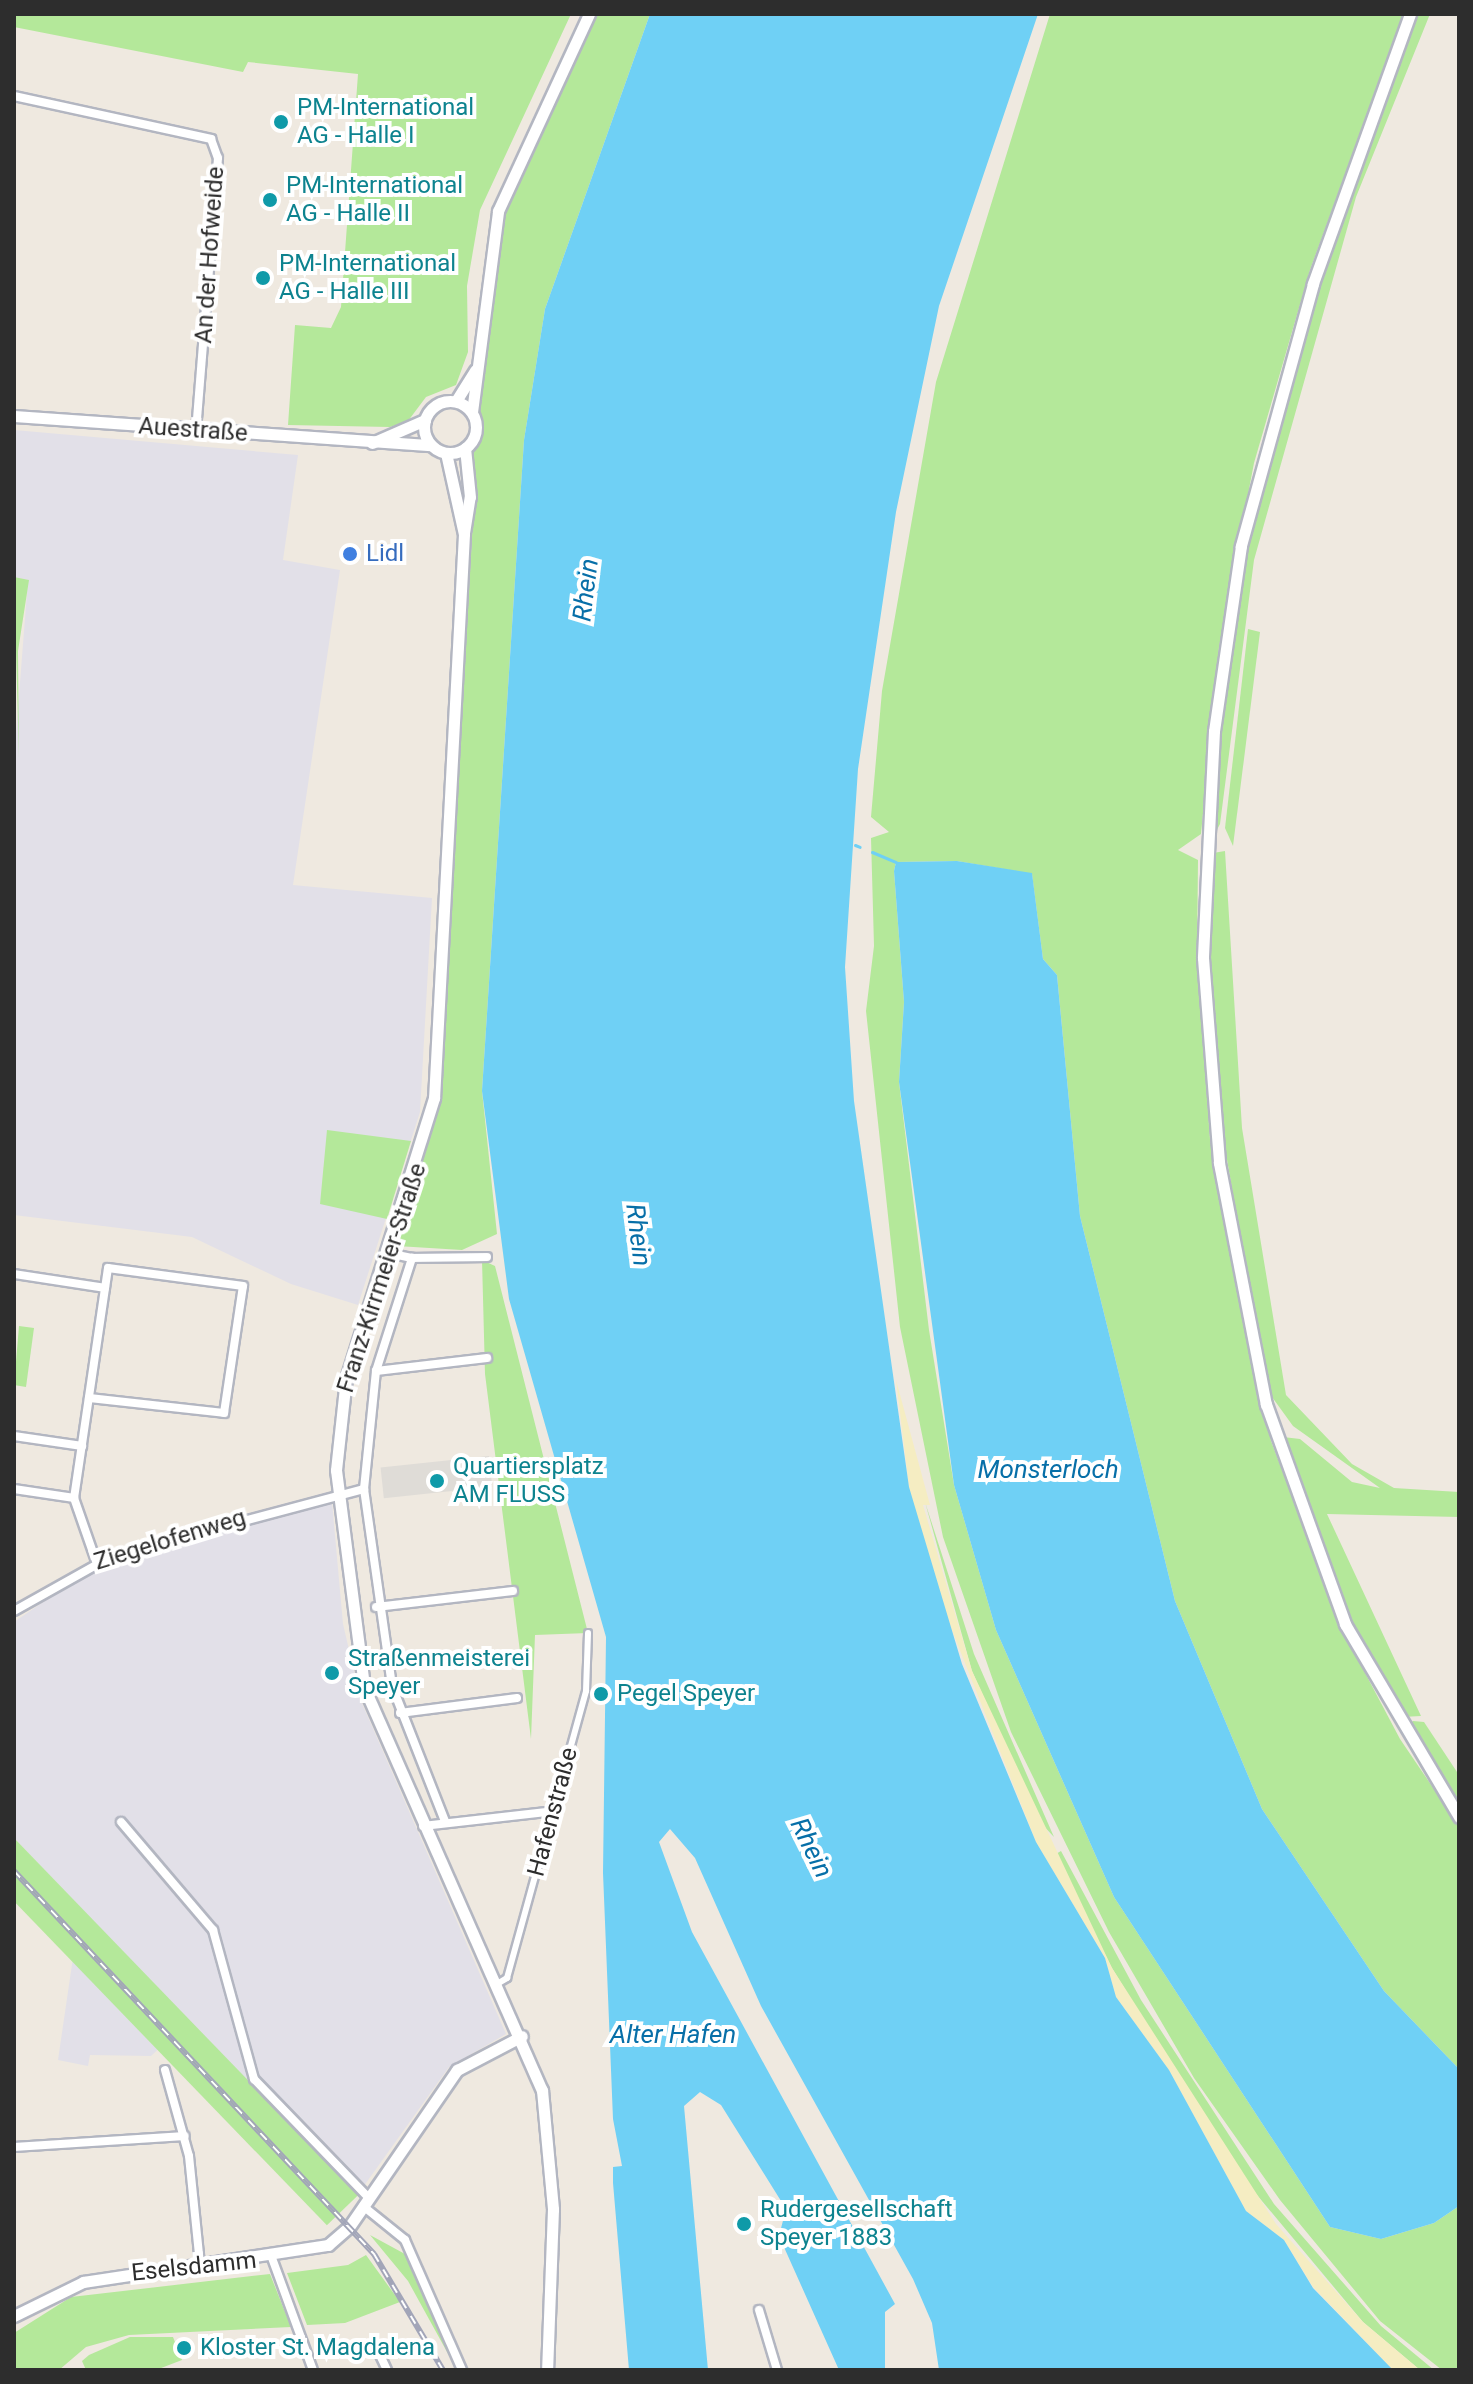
<!DOCTYPE html>
<html>
<head>
<meta charset="utf-8">
<style>
	body { margin:0 }
	#map { position:relative; width:1473px; height:2384px; overflow:hidden; background:#efe9e0; font-family:Roboto,sans-serif }
	div>[style] { position:absolute }
	.industrial>* { inset:0; background:#e2e0e8 }
	.green>* { inset:0; background:#b4e89a; transform-origin:0 0 }
	.sand>* { inset:0; background:#f5edc2 }
	.plaza>* { inset:0; background:#dfdcd7; transform-origin:0 0 }
	.water>* { inset:0; background:#6fd0f5 }
	.stream>* { height:3px; margin:-1.5px; padding:0 1.5px; transform-origin:1.5px; border-radius:1.5px; background:#6fd0f5 }
	.roads { filter:drop-shadow(2px 0 #b3b6c1) drop-shadow(-2px 0 #b3b6c1) drop-shadow(0 2px #b3b6c1) drop-shadow(0 -2px #b3b6c1) }
	.pedestrian>* { height:6px; margin:-3px; padding:0 3px; transform-origin:3px; border-radius:3px; background:#fff }
	.minor>* { height:8px; margin:-4px; padding:0 4px; transform-origin:4px; border-radius:4px; background:#fff }
	.tertiary>* { height:11px; margin:-5.5px; padding:0 5.5px; transform-origin:5.5px; border-radius:5.5px; background:#fff }
	.tertiary>.ring { margin:-5.5px; padding:0; box-sizing:content-box; background:none; border:11px solid #fff; border-radius:50% }
	.rail>* { height:6px; margin-top:-3px; transform-origin:0; background:repeating-linear-gradient(90deg,#fff 0 9px,#a2a5b8 0 18px); box-sizing:border-box; border-block:2px solid #a2a5b8 }
	.dots>* { width:22px; height:22px; translate:-50% -50%; box-sizing:border-box; border:4px solid #fff; border-radius:50% }
	span { translate:-50% -50%; white-space:nowrap; text-align:center; line-height:1.15; -webkit-text-stroke:8px #fff; paint-order:stroke }
	.culture-label { font-size:24px; color:#0d838f }
	.left { translate:0 -50%; text-align:left }
	.street-label { font-size:24px; color:#2d2d2d }
	.shop-label { font-size:24px; color:#366cbe }
	.water-label { font-size:26px; color:#076fa8; font-style:italic }
	.frame { position:absolute; inset:0; border:16px solid #2d2d2d; pointer-events:none }
</style>
</head>
<body>
<div id="map">
	<div class="industrial">
		<div style="clip-path:polygon(14px 430px,298px 455px,283px 560px,340px 570px,293px 885px,432px 898px,420px 1112px,358px 1305px,291px 1284px,192px 1237px,14px 1215px,14px 759px,28px 580px,14px 577px)"></div>
		<div style="clip-path:polygon(332px 1502px,343px 1624px,361px 1701px,506px 2034px,449px 2067px,356px 2197px,14px 1838px,14px 1622px,90px 1570px)"></div>
		<div style="clip-path:polygon(75px 1944px,168px 2040px,151px 2056px,90px 2055px,88px 2066px,58px 2060px)"></div>
	</div>
	<div class="green">
		<div style="clip-path:polygon(14px 14px,571px 14px,480px 210px,467px 286px,468px 352px,456px 385px,426px 397px,408px 421px,390px 427px,288px 425px,295px 325px,331px 328px,341px 307px,358px 74px,248px 62px,243px 72px,14px 27px)"></div>
		<div style="clip-path:polygon(592px 14px,650px 14px,545px 309px,524px 440px,482px 1091px,497px 1234px,462px 1250px,397px 1246px,441px 1095px,473px 518px,467px 456px,483px 434px,477px 404px,501px 215px)"></div>
		<div style="clip-path:polygon(1050px 14px,1404px 14px,1310px 270px,1254px 463px,1219px 647px,1201px 834px,1178px 850px,1198px 860px,1197px 958px,1210px 1139px,1271px 1441px,1345px 1635px,1400px 1739px,1459px 1826px,1459px 2069px,1384px 1991px,1262px 1809px,1175px 1601px,1080px 1216px,1057px 975px,1043px 959px,1032px 874px,957px 861px,896px 862px,894px 871px,904px 1002px,899px 1082px,929px 1330px,954px 1485px,996px 1630px,1114px 1897px,1330px 2227px,1381px 2239px,1434px 2223px,1459px 2206px,1459px 2370px,1442px 2370px,1380px 2321px,1280px 2200px,1194px 2078px,1109px 1932px,1011px 1732px,943px 1537px,900px 1327px,866px 1011px,874px 946px,871px 838px,889px 832px,871px 817px,882px 691px,936px 382px)"></div>
		<div style="clip-path:polygon(1414px 14px,1430px 14px,1356px 197px,1254px 560px,1220px 824px,1211px 841px,1230px 634px,1257px 500px,1329px 246px)"></div>
		<div style="clip-path:polygon(14px 577px,29px 580px,18px 651px,19px 759px)"></div>
		<div style="clip-path:polygon(1248px 629px,1260px 632px,1233px 846px,1225px 828px)"></div>
		<div style="clip-path:polygon(1225px 851px,1242px 1128px,1286px 1395px,1352px 1464px,1394px 1488px,1459px 1492px,1459px 1517px,1327px 1514px,1421px 1716px,1402px 1717px,1350px 1619px,1283px 1437px,1300px 1439px,1352px 1482px,1380px 1488px,1293px 1426px,1272px 1397px,1262px 1359px,1216px 1097px,1208px 950px,1213px 853px)"></div>
		<div style="clip-path:polygon(327px 1130px,411px 1141px,387px 1219px,320px 1204px)"></div>
		<div style="clip-path:polygon(482px 1260px,495px 1266px,588px 1633px,535px 1635px,531px 1739px,485px 1374px)"></div>
		<div style="clip-path:polygon(19px 1326px,34px 1328px,26px 1387px,14px 1385px)"></div>
		<div style="clip-path:polygon(925px 1502px,974px 1654px,1054px 1837px,1039px 1821px,972px 1671px)"></div>
		<div style="clip-path:polygon(1413px 1721px,1424px 1722px,1459px 1775px,1459px 1806px,1407px 1727px)"></div>
		<div style="left:14px;top:1838px;width:496px;height:44px;rotate:46deg"></div>
		<div style="clip-path:polygon(1061px 1851px,1141px 2000px,1274px 2204px,1381px 2326px,1434px 2370px,1420px 2370px,1363px 2322px,1232px 2165px,1112px 1968px,1054px 1855px)"></div>
		<div style="clip-path:polygon(370px 2235px,405px 2254px,457px 2370px,408px 2281px)"></div>
		<div style="clip-path:polygon(366px 2255px,400px 2302px,345px 2323px,307px 2325px,287px 2273px,348px 2265px)"></div>
		<div style="clip-path:polygon(270px 2274px,291px 2327px,129px 2335px,86px 2347px,59px 2370px,14px 2370px,14px 2333px,71px 2297px)"></div>
		<div style="clip-path:polygon(130px 2337px,173px 2337px,182px 2360px,156px 2370px,86px 2370px,82px 2361px,89px 2355px)"></div>
	</div>
	<div class="sand">
		<div style="clip-path:polygon(896px 1380px,930px 1505px,923px 1505px,972px 1671px,1112px 1968px,1276px 2224px,1363px 2322px,1420px 2370px,1393px 2370px,1313px 2287px,1284px 2240px,1246px 2211px,1169px 2070px,1116px 1997px,1105px 1958px,1036px 1842px,936px 1590px,909px 1487px)"></div>
	</div>
	<div class="plaza">
		<div style="left:489px;top:1456px;width:31px;height:109px;rotate:84deg"></div>
	</div>
	<div class="water">
		<div style="clip-path:polygon(650px 14px,1038px 14px,939px 306px,896px 512px,858px 769px,845px 967px,854px 1101px,909px 1487px,962px 1664px,1036px 1842px,1105px 1958px,1116px 1997px,1169px 2070px,1246px 2211px,1284px 2240px,1313px 2288px,1393px 2370px,939px 2370px,932px 2323px,913px 2279px,761px 2006px,695px 1858px,670px 1829px,659px 1842px,692px 1932px,895px 2304px,885px 2312px,885px 2370px,839px 2370px,779px 2236px,786px 2209px,721px 2105px,700px 2092px,684px 2106px,708px 2370px,629px 2370px,613px 2183px,613px 2167px,622px 2166px,613px 2119px,603px 1873px,606px 1637px,509px 1299px,482px 1091px,524px 440px,545px 309px)"></div>
		<div style="clip-path:polygon(957px 861px,1032px 873px,1043px 959px,1057px 975px,1080px 1216px,1175px 1601px,1262px 1809px,1384px 1991px,1459px 2069px,1459px 2206px,1434px 2223px,1381px 2239px,1330px 2227px,1114px 1897px,996px 1630px,954px 1485px,899px 1082px,904px 1002px,894px 871px,896px 862px)"></div>
	</div>
	<div class="stream">
		<div style="left:855px;top:845px;width:5px;rotate:22deg"></div>
		<div style="left:872px;top:852px;width:26px;rotate:23deg"></div>
	</div>
	<div class="roads">
		<div class="pedestrian">
			<div style="left:497px;top:1984px;width:12px;rotate:-31deg"></div>
			<div style="left:507px;top:1978px;width:298px;rotate:-74.6deg"></div>
			<div style="left:586px;top:1691px;width:58px;rotate:-88deg"></div>
		</div>
		<div class="minor">
			<div style="left:14px;top:96px;width:202px;rotate:12.3deg"></div>
			<div style="left:211px;top:139px;width:20px;rotate:70deg"></div>
			<div style="left:218px;top:158px;width:274px;rotate:94.6deg"></div>
			<div style="left:388px;top:1253px;width:25px;rotate:12deg"></div>
			<div style="left:14px;top:1274px;width:92px;rotate:8.7deg"></div>
			<div style="left:376px;top:1371px;width:112px;rotate:-6.7deg"></div>
			<div style="left:89px;top:1398px;width:136px;rotate:6.3deg"></div>
			<div style="left:224px;top:1413px;width:128px;rotate:-81.5deg"></div>
			<div style="left:243px;top:1286px;width:136px;rotate:-172.4deg"></div>
			<div style="left:108px;top:1268px;width:232px;rotate:98.4deg"></div>
			<div style="left:74px;top:1498px;width:67px;rotate:70.8deg"></div>
			<div style="left:14px;top:1436px;width:69px;rotate:8.4deg"></div>
			<div style="left:14px;top:1489px;width:61px;rotate:8.5deg"></div>
			<div style="left:364px;top:1489px;width:199px;rotate:81.9deg"></div>
			<div style="left:392px;top:1686px;width:145px;rotate:68.6deg"></div>
			<div style="left:376px;top:1607px;width:138px;rotate:-6.7deg"></div>
			<div style="left:14px;top:1611px;width:112px;rotate:-29.3deg"></div>
			<div style="left:112px;top:1556px;width:261px;rotate:-14.9deg"></div>
			<div style="left:364px;top:1489px;width:119px;rotate:-84.2deg"></div>
			<div style="left:376px;top:1371px;width:119px;rotate:-72.3deg"></div>
			<div style="left:412px;top:1258px;width:75px;rotate:-0.8deg"></div>
			<div style="left:400px;top:1713px;width:118px;rotate:-7.3deg"></div>
			<div style="left:121px;top:1822px;width:142px;rotate:49.6deg"></div>
			<div style="left:213px;top:1930px;width:155px;rotate:74.6deg"></div>
			<div style="left:254px;top:2079px;width:165px;rotate:46deg"></div>
			<div style="left:423px;top:1826px;width:133px;rotate:-6.5deg"></div>
			<div style="left:165px;top:2070px;width:89px;rotate:74.4deg"></div>
			<div style="left:189px;top:2156px;width:110px;rotate:84.2deg"></div>
			<div style="left:14px;top:2147px;width:171px;rotate:-3.7deg"></div>
			<div style="left:363px;top:2206px;width:54px;rotate:39deg"></div>
			<div style="left:405px;top:2240px;width:142px;rotate:66.3deg"></div>
			<div style="left:272px;top:2258px;width:119px;rotate:69.9deg"></div>
			<div style="left:759px;top:2310px;width:63px;rotate:73.3deg"></div>
			<div style="left:380px;top:2355px;width:17px;rotate:65deg"></div>
		</div>
		<div class="tertiary">
			<div style="left:1410px;top:14px;width:287px;rotate:109.8deg"></div>
			<div style="left:1313px;top:284px;width:272px;rotate:105.4deg"></div>
			<div style="left:1241px;top:546px;width:187px;rotate:98.3deg"></div>
			<div style="left:1214px;top:731px;width:227px;rotate:92.8deg"></div>
			<div style="left:1203px;top:958px;width:206px;rotate:85.5deg"></div>
			<div style="left:1219px;top:1163px;width:246px;rotate:79deg"></div>
			<div style="left:1266px;top:1404px;width:234px;rotate:70.2deg"></div>
			<div style="left:1345px;top:1624px;width:224px;rotate:59.4deg"></div>
			<div class="ring" style="left:424px;top:401px;width:41px;height:41px"></div>
			<div style="left:456px;top:401px;width:36px;rotate:-58deg"></div>
			<div style="left:472px;top:412px;width:203px;rotate:-82.6deg"></div>
			<div style="left:498px;top:211px;width:217px;rotate:-65.2deg"></div>
			<div style="left:14px;top:416px;width:418px;rotate:4deg"></div>
			<div style="left:372px;top:443px;width:58px;rotate:-23.5deg"></div>
			<div style="left:446px;top:453px;width:83px;rotate:77.5deg"></div>
			<div style="left:464px;top:534px;width:565px;rotate:93.04deg"></div>
			<div style="left:434px;top:1098px;width:294px;rotate:107.4deg"></div>
			<div style="left:346px;top:1378px;width:93px;rotate:96.2deg"></div>
			<div style="left:336px;top:1470px;width:219px;rotate:82.6deg"></div>
			<div style="left:364px;top:1687px;width:441px;rotate:66.2deg"></div>
			<div style="left:542px;top:2090px;width:120px;rotate:84.7deg"></div>
			<div style="left:553px;top:2209px;width:161px;rotate:92.1deg"></div>
			<div style="left:464px;top:533px;width:36px;rotate:-81deg"></div>
			<div style="left:470px;top:497px;width:49px;rotate:-95.8deg"></div>
			<div style="left:14px;top:2316px;width:77px;rotate:-26.2deg"></div>
			<div style="left:83px;top:2282px;width:248px;rotate:-8.6deg"></div>
			<div style="left:328px;top:2245px;width:28px;rotate:-41deg"></div>
			<div style="left:349px;top:2227px;width:191px;rotate:-55.5deg"></div>
			<div style="left:457px;top:2070px;width:73px;rotate:-27.6deg"></div>
		</div>
	</div>
	<div class="rail">
		<div style="left:14px;top:1871px;width:526px;rotate:46.77deg"></div>
		<div style="left:374px;top:2254px;width:135px;rotate:59.3deg"></div>
	</div>
	<div class="dots">
		<div style="left:281px;top:122px;background:#0f9aa8"></div>
		<div style="left:270px;top:200px;background:#0f9aa8"></div>
		<div style="left:263px;top:278px;background:#0f9aa8"></div>
		<div style="left:350px;top:554px;background:#3f7fe0"></div>
		<div style="left:437px;top:1481px;background:#0f9aa8"></div>
		<div style="left:332px;top:1673px;background:#0f9aa8"></div>
		<div style="left:601px;top:1694px;background:#0f9aa8"></div>
		<div style="left:744px;top:2224px;background:#0f9aa8"></div>
		<div style="left:184px;top:2348px;background:#0f9aa8"></div>
	</div>
	<div class="culture-label">
		<span class="left" style="left:297px;top:122px">PM-International<br>AG - Halle I</span>
		<span class="left" style="left:286px;top:200px">PM-International<br>AG - Halle II</span>
		<span class="left" style="left:279px;top:278px">PM-International<br>AG - Halle III</span>
		<span class="left" style="left:453px;top:1481px">Quartiersplatz<br>AM FLUSS</span>
		<span class="left" style="left:348px;top:1673px">Straßenmeisterei<br>Speyer</span>
		<span class="left" style="left:617px;top:1694px">Pegel Speyer</span>
		<span class="left" style="left:760px;top:2224px">Rudergesellschaft<br>Speyer 1883</span>
		<span class="left" style="left:200px;top:2348px">Kloster St. Magdalena</span>
	</div>
	<div class="street-label">
		<span style="left:210px;top:255px;rotate:-86deg">An der Hofweide</span>
		<span style="left:193px;top:430px;rotate:4deg">Auestraße</span>
		<span style="left:382px;top:1278px;rotate:-72deg">Franz-Kirrmeier-Straße</span>
		<span style="left:170px;top:1540px;rotate:-17deg">Ziegelofenweg</span>
		<span style="left:553px;top:1812px;rotate:-75deg">Hafenstraße</span>
		<span style="left:194px;top:2267px;rotate:-6deg">Eselsdamm</span>
	</div>
	<div class="shop-label">
		<span class="left" style="left:366px;top:554px">Lidl</span>
	</div>
	<div class="water-label">
		<span style="left:586px;top:590px;rotate:-83deg">Rhein</span>
		<span style="left:638px;top:1235px;rotate:83deg">Rhein</span>
		<span style="left:1048px;top:1470px">Monsterloch</span>
		<span style="left:811px;top:1848px;rotate:64deg">Rhein</span>
		<span style="left:673px;top:2035px">Alter Hafen</span>
	</div>
	<div class="frame"></div>
</div>
</body>
</html>
